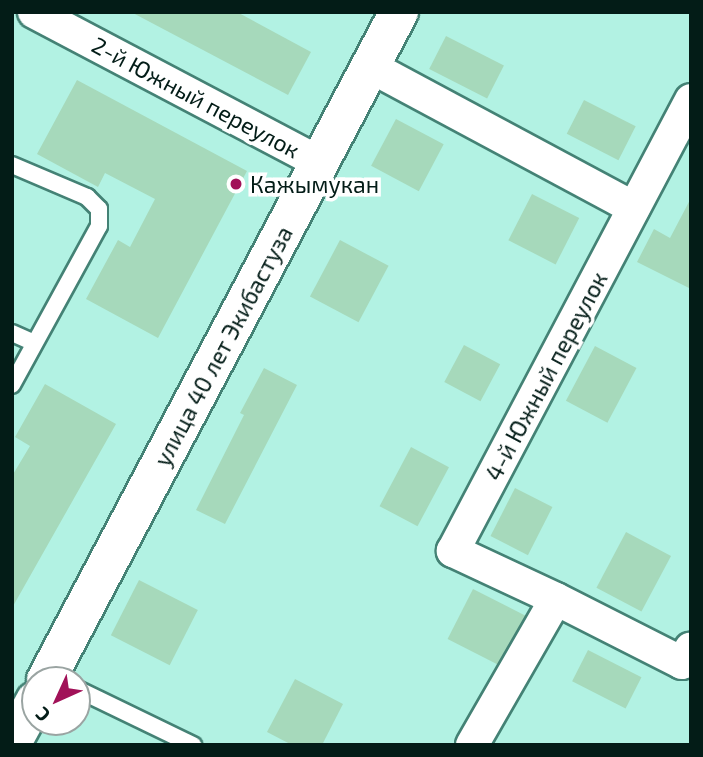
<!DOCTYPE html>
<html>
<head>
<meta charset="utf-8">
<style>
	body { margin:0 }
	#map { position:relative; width:703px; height:757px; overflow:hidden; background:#b2f2e3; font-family:"Exo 2",sans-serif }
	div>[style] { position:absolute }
	.building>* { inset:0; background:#a6d9bb; transform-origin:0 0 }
	.roads { filter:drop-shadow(2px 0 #448275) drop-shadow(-2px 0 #448275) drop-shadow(0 2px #448275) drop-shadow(0 -2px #448275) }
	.service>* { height:16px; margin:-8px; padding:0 8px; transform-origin:8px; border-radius:8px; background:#fff }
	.minor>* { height:32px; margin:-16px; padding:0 16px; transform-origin:16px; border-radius:16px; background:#fff }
	.tertiary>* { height:38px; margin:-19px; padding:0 19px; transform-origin:19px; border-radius:19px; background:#fff }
	.dots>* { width:19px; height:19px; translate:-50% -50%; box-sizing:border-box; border:4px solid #fff; border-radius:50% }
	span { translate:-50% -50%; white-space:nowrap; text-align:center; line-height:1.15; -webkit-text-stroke:7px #fff; paint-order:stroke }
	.street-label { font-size:23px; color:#031c17 }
	.poi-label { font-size:23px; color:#031c17 }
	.left { translate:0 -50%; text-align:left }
	.frame { position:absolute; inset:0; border:14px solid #031c17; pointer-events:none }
	.north { position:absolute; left:21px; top:666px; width:70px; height:70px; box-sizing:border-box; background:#fff; border:2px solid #9aa4a2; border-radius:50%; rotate:225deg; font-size:19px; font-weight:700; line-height:28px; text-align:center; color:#031c17 }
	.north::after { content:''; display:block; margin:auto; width:24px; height:32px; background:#a11158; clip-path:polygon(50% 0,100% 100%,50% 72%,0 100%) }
</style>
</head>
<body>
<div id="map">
	<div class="building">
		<div style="clip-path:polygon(131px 12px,237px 12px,311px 52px,288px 95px)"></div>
		<div style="left:446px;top:36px;width:65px;height:37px;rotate:27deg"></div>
		<div style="clip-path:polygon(77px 80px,247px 171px,158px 338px,86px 299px,118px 240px,130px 247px,155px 199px,105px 173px,98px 187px,37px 154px)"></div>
		<div style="left:584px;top:100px;width:58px;height:38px;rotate:27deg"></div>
		<div style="left:396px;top:119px;width:54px;height:53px;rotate:28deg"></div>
		<div style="left:532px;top:194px;width:53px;height:52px;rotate:27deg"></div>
		<div style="clip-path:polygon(691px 198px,691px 289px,637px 262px,654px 229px,670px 238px)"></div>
		<div style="left:340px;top:240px;width:55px;height:64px;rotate:28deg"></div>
		<div style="left:464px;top:345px;width:41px;height:42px;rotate:28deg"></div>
		<div style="left:595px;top:346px;width:47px;height:62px;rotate:28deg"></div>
		<div style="clip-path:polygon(264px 368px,297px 385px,225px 524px,196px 510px,244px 415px,240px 413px)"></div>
		<div style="clip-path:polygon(45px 384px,116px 424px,12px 608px,12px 476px,30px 446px,15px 437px)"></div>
		<div style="left:411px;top:447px;width:43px;height:67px;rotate:28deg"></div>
		<div style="left:515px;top:488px;width:42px;height:54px;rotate:27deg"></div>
		<div style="left:626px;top:532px;width:51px;height:63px;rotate:28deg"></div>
		<div style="left:139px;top:580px;width:66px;height:62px;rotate:27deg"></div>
		<div style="left:473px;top:589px;width:59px;height:56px;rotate:27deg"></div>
		<div style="left:588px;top:650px;width:60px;height:35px;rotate:27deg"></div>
		<div style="clip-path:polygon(295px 679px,343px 704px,322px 745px,292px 745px,267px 732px)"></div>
	</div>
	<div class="roads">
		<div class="service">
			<div style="left:12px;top:165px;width:82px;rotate:23.1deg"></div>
			<div style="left:87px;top:197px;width:17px;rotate:45deg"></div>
			<div style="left:99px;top:209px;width:17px;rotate:90deg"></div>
			<div style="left:99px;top:226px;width:181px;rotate:118.7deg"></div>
			<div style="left:12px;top:333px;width:24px;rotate:24deg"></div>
			<div style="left:77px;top:689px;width:129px;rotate:25.8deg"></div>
		</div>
		<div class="minor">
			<div style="left:34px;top:12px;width:323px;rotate:27.8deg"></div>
			<div style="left:371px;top:67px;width:298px;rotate:28.2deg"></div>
			<div style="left:556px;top:599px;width:141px;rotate:26.9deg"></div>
			<div style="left:682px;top:663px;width:17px;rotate:-59deg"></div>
			<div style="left:472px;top:745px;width:168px;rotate:-60.1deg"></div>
			<div style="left:556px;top:599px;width:114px;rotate:-155deg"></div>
			<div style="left:453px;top:551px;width:510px;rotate:-62.18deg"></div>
		</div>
		<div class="tertiary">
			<div style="left:46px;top:680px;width:756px;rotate:-62.15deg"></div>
			<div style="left:12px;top:743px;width:48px;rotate:-61.3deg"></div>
		</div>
	</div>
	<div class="dots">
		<div style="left:236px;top:184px;background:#a11158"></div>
	</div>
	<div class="street-label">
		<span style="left:196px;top:97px;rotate:28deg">2-й Южный переулок</span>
		<span style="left:223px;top:346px;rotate:-62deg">улица 40 лет Экибастуза</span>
		<span style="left:546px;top:376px;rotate:-62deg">4-й Южный переулок</span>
	</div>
	<div class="poi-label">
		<span class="left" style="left:250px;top:184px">Кажымукан</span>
	</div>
	<div class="frame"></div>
	<div class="north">С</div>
</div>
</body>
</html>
